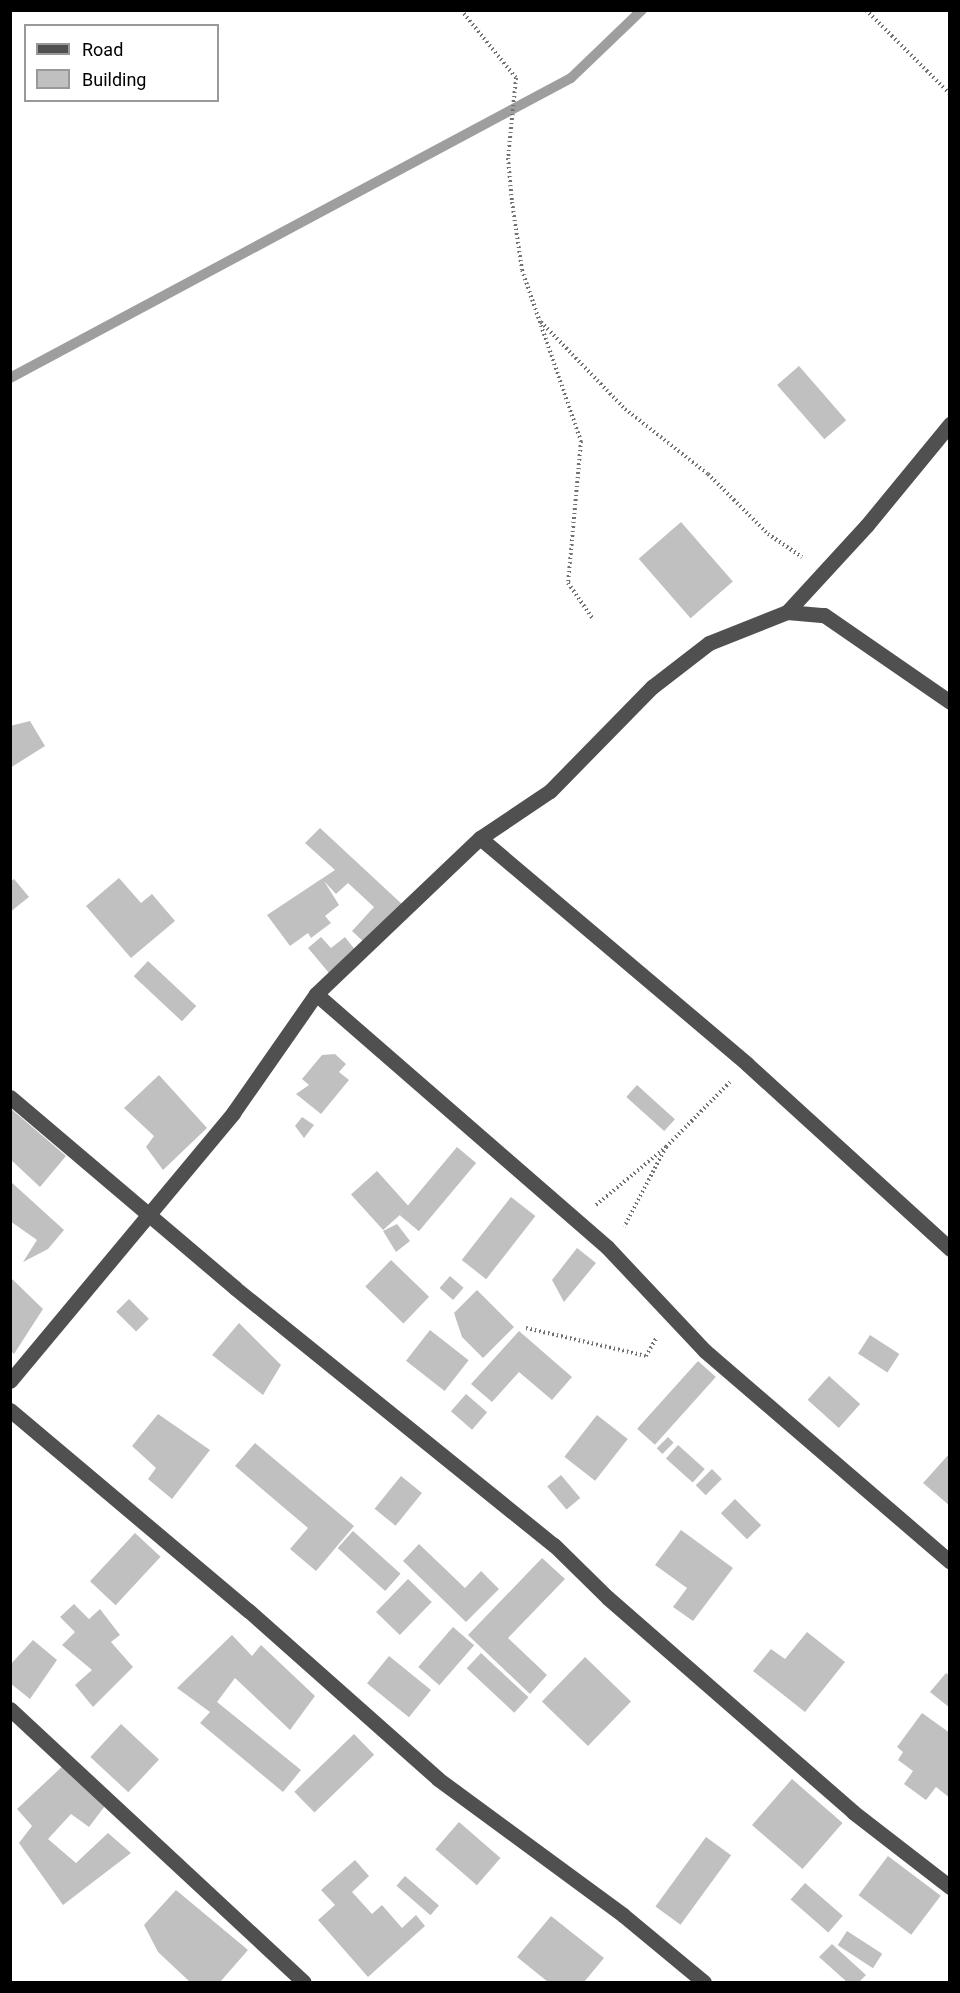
<!DOCTYPE html>
<html>
<head>
<meta charset="utf-8">
<style>
	body { margin:0 }
	#map { position:relative; width:960px; height:1993px; overflow:hidden; background:#fff; font-family:Roboto,sans-serif }
	div>[style] { position:absolute }
	.stream>* { height:10px; margin:-5px; padding:0 5px; transform-origin:5px; border-radius:5px; background:#9e9e9e }
	.building>* { inset:0; background:#c0c0c0; transform-origin:0 0 }
	.path>* { height:4px; margin-top:-2px; transform-origin:0; background:repeating-linear-gradient(90deg,#727272 0 1.5px,transparent 0 4.5px) }
	.minor>* { height:15px; margin:-7.5px; padding:0 7.5px; transform-origin:7.5px; border-radius:7.5px; background:#505050 }
	span { translate:-50% -50%; white-space:nowrap; text-align:center; line-height:1.15; -webkit-text-stroke:6px #fff; paint-order:stroke }
	.frame { position:absolute; inset:0; border:12px solid #000; pointer-events:none }
	.legend { position:absolute; left:24px; top:24px; width:195px; height:78px; box-sizing:border-box; background:#fff; border:2px solid #999; margin:0; padding:8px 10px; list-style:none; font-size:18px; color:#000 }
	.legend li { display:flex; align-items:center; gap:12px; height:30px }
	.legend b { width:30px; border:2px solid #999 }
</style>
</head>
<body>
<div id="map">
	<div class="stream">
		<div style="left:10px;top:378px;width:636px;rotate:-28.14deg"></div>
		<div style="left:571px;top:78px;width:98px;rotate:-43.8deg"></div>
	</div>
	<div class="building">
		<div style="left:799px;top:366px;width:72px;height:29px;rotate:49deg"></div>
		<div style="left:681px;top:522px;width:79px;height:56px;rotate:49deg"></div>
		<div style="clip-path:polygon(30px 721px,45px 746px,10px 768px,10px 726px)"></div>
		<div style="clip-path:polygon(320px 828px,404px 906px,367px 945px,352px 931px,374px 907px,348px 883px,336px 894px,324px 881px,339px 905px,325px 916px,331px 923px,311px 938px,308px 933px,290px 946px,267px 915px,335px 870px,305px 843px)"></div>
		<div style="clip-path:polygon(119px 878px,141px 903px,152px 894px,175px 921px,131px 958px,86px 906px)"></div>
		<div style="clip-path:polygon(14px 879px,29px 897px,10px 912px,10px 882px)"></div>
		<div style="clip-path:polygon(321px 937px,331px 948px,345px 937px,356px 951px,329px 973px,308px 948px)"></div>
		<div style="left:148px;top:961px;width:66px;height:21px;rotate:43deg"></div>
		<div style="clip-path:polygon(335px 1054px,346px 1064px,339px 1072px,349px 1080px,321px 1114px,296px 1094px,309px 1085px,302px 1079px,322px 1055px)"></div>
		<div style="clip-path:polygon(159px 1075px,207px 1128px,163px 1170px,146px 1147px,154px 1136px,124px 1108px)"></div>
		<div style="left:637px;top:1085px;width:51px;height:16px;rotate:42deg"></div>
		<div style="clip-path:polygon(10px 1108px,66px 1156px,40px 1187px,10px 1159px)"></div>
		<div style="clip-path:polygon(302px 1117px,314px 1125px,304px 1138px,295px 1126px)"></div>
		<div style="left:457px;top:1147px;width:25px;height:89px;rotate:40deg"></div>
		<div style="left:377px;top:1171px;width:48px;height:35px;rotate:48deg"></div>
		<div style="clip-path:polygon(10px 1181px,64px 1230px,48px 1249px,23px 1262px,37px 1240px,10px 1221px)"></div>
		<div style="left:511px;top:1197px;width:31px;height:80px;rotate:38deg"></div>
		<div style="clip-path:polygon(397px 1224px,410px 1241px,396px 1252px,383px 1231px)"></div>
		<div style="clip-path:polygon(577px 1248px,596px 1263px,564px 1302px,552px 1280px)"></div>
		<div style="left:391px;top:1260px;width:53px;height:37px;rotate:44deg"></div>
		<div style="left:450px;top:1276px;width:18px;height:16px;rotate:41deg"></div>
		<div style="clip-path:polygon(10px 1277px,43px 1309px,14px 1354px,10px 1350px)"></div>
		<div style="clip-path:polygon(477px 1290px,514px 1327px,483px 1358px,462px 1337px,454px 1313px)"></div>
		<div style="left:129px;top:1299px;width:28px;height:18px;rotate:45deg"></div>
		<div style="clip-path:polygon(239px 1323px,281px 1365px,263px 1395px,212px 1355px)"></div>
		<div style="left:430px;top:1330px;width:49px;height:39px;rotate:38deg"></div>
		<div style="clip-path:polygon(519px 1331px,572px 1377px,552px 1400px,519px 1372px,492px 1402px,471px 1384px)"></div>
		<div style="left:870px;top:1335px;width:35px;height:22px;rotate:33deg"></div>
		<div style="left:698px;top:1361px;width:24px;height:91px;rotate:42deg"></div>
		<div style="left:829px;top:1376px;width:42px;height:32px;rotate:42deg"></div>
		<div style="left:466px;top:1394px;width:28px;height:23px;rotate:41deg"></div>
		<div style="clip-path:polygon(158px 1414px,210px 1450px,172px 1499px,148px 1479px,156px 1468px,132px 1446px)"></div>
		<div style="left:597px;top:1415px;width:39px;height:53px;rotate:38deg"></div>
		<div style="left:668px;top:1437px;width:8px;height:16px;rotate:45deg"></div>
		<div style="clip-path:polygon(255px 1443px,354px 1526px,316px 1571px,290px 1549px,308px 1528px,235px 1466px)"></div>
		<div style="left:678px;top:1445px;width:36px;height:18px;rotate:42deg"></div>
		<div style="clip-path:polygon(950px 1453px,950px 1506px,923px 1483px)"></div>
		<div style="left:712px;top:1469px;width:14px;height:23px;rotate:45deg"></div>
		<div style="left:561px;top:1475px;width:30px;height:18px;rotate:50deg"></div>
		<div style="left:401px;top:1476px;width:27px;height:42px;rotate:39deg"></div>
		<div style="left:735px;top:1499px;width:37px;height:20px;rotate:45deg"></div>
		<div style="clip-path:polygon(681px 1530px,733px 1568px,693px 1621px,673px 1607px,687px 1588px,655px 1565px)"></div>
		<div style="left:353px;top:1531px;width:64px;height:23px;rotate:42deg"></div>
		<div style="left:135px;top:1533px;width:35px;height:66px;rotate:43deg"></div>
		<div style="clip-path:polygon(419px 1544px,465px 1588px,481px 1571px,499px 1589px,466px 1622px,403px 1561px)"></div>
		<div style="clip-path:polygon(542px 1558px,565px 1579px,508px 1638px,547px 1675px,530px 1694px,468px 1635px)"></div>
		<div style="left:408px;top:1579px;width:33px;height:46px;rotate:44deg"></div>
		<div style="clip-path:polygon(74px 1604px,89px 1619px,100px 1609px,120px 1635px,111px 1642px,133px 1667px,93px 1707px,75px 1685px,92px 1670px,62px 1645px,75px 1632px,60px 1617px)"></div>
		<div style="left:453px;top:1627px;width:28px;height:53px;rotate:41deg"></div>
		<div style="clip-path:polygon(807px 1632px,845px 1662px,805px 1712px,753px 1671px,771px 1649px,785px 1659px)"></div>
		<div style="clip-path:polygon(232px 1635px,252px 1656px,261px 1645px,315px 1696px,290px 1730px,235px 1678px,217px 1702px,301px 1770px,283px 1792px,200px 1723px,210px 1712px,177px 1688px)"></div>
		<div style="clip-path:polygon(33px 1640px,57px 1660px,30px 1699px,10px 1683px,10px 1665px)"></div>
		<div style="left:481px;top:1653px;width:65px;height:21px;rotate:43deg"></div>
		<div style="left:389px;top:1656px;width:54px;height:35px;rotate:39deg"></div>
		<div style="left:585px;top:1657px;width:64px;height:62px;rotate:44deg"></div>
		<div style="clip-path:polygon(946px 1673px,950px 1676px,950px 1708px,930px 1692px)"></div>
		<div style="clip-path:polygon(922px 1713px,950px 1733px,950px 1798px,936px 1787px,926px 1800px,904px 1784px,913px 1771px,898px 1760px,903px 1752px,897px 1747px)"></div>
		<div style="left:121px;top:1724px;width:52px;height:45px;rotate:43deg"></div>
		<div style="left:354px;top:1734px;width:29px;height:83px;rotate:46deg"></div>
		<div style="clip-path:polygon(67px 1762px,108px 1802px,89px 1827px,71px 1814px,48px 1839px,76px 1863px,108px 1833px,131px 1853px,63px 1905px,19px 1843px,32px 1826px,17px 1809px)"></div>
		<div style="left:792px;top:1779px;width:67px;height:61px;rotate:41deg"></div>
		<div style="left:459px;top:1822px;width:55px;height:36px;rotate:41deg"></div>
		<div style="left:706px;top:1837px;width:31px;height:86px;rotate:36deg"></div>
		<div style="left:888px;top:1856px;width:66px;height:49px;rotate:37deg"></div>
		<div style="clip-path:polygon(355px 1860px,369px 1876px,352px 1892px,372px 1914px,382px 1905px,402px 1928px,416px 1915px,425px 1926px,368px 1977px,318px 1920px,335px 1905px,321px 1890px)"></div>
		<div style="left:405px;top:1876px;width:45px;height:13px;rotate:41deg"></div>
		<div style="left:805px;top:1883px;width:50px;height:22px;rotate:41deg"></div>
		<div style="clip-path:polygon(176px 1890px,248px 1950px,220px 1982px,190px 1982px,158px 1952px,144px 1925px)"></div>
		<div style="clip-path:polygon(551px 1916px,604px 1958px,584px 1982px,548px 1982px,517px 1957px)"></div>
		<div style="left:847px;top:1931px;width:42px;height:17px;rotate:33deg"></div>
		<div style="clip-path:polygon(832px 1944px,866px 1975px,859px 1982px,847px 1982px,819px 1957px)"></div>
	</div>
	<div class="path">
		<div style="left:461px;top:10px;width:87px;rotate:51deg"></div>
		<div style="left:516px;top:78px;width:80px;rotate:95.7deg"></div>
		<div style="left:508px;top:158px;width:44px;rotate:84.8deg"></div>
		<div style="left:512px;top:202px;width:69px;rotate:81.6deg"></div>
		<div style="left:522px;top:270px;width:181px;rotate:71deg"></div>
		<div style="left:581px;top:441px;width:143px;rotate:95.2deg"></div>
		<div style="left:568px;top:583px;width:44px;rotate:55.2deg"></div>
		<div style="left:866px;top:10px;width:119px;rotate:45deg"></div>
		<div style="left:541px;top:322px;width:121px;rotate:46deg"></div>
		<div style="left:625px;top:409px;width:105px;rotate:38.1deg"></div>
		<div style="left:708px;top:474px;width:85px;rotate:45deg"></div>
		<div style="left:768px;top:534px;width:41px;rotate:34.1deg"></div>
		<div style="left:666px;top:1147px;width:91px;rotate:-45.4deg"></div>
		<div style="left:596px;top:1205px;width:91px;rotate:-39.6deg"></div>
		<div style="left:666px;top:1147px;width:90px;rotate:117.7deg"></div>
		<div style="left:526px;top:1328px;width:123px;rotate:13.1deg"></div>
		<div style="left:646px;top:1356px;width:22px;rotate:-60deg"></div>
	</div>
	<div class="minor">
		<div style="left:787px;top:612px;width:118px;rotate:-47.4deg"></div>
		<div style="left:867px;top:525px;width:131px;rotate:-50.6deg"></div>
		<div style="left:480px;top:838px;width:350px;rotate:40.2deg"></div>
		<div style="left:747px;top:1064px;width:275px;rotate:42.3deg"></div>
		<div style="left:316px;top:994px;width:386px;rotate:41deg"></div>
		<div style="left:607px;top:1247px;width:143px;rotate:46.7deg"></div>
		<div style="left:705px;top:1351px;width:323px;rotate:40.7deg"></div>
		<div style="left:10px;top:1097px;width:295px;rotate:40.3deg"></div>
		<div style="left:235px;top:1288px;width:410px;rotate:38.9deg"></div>
		<div style="left:554px;top:1545px;width:76px;rotate:44.5deg"></div>
		<div style="left:608px;top:1598px;width:325px;rotate:41.1deg"></div>
		<div style="left:853px;top:1812px;width:123px;rotate:37.7deg"></div>
		<div style="left:10px;top:1381px;width:349px;rotate:-50.2deg"></div>
		<div style="left:233px;top:1113px;width:145px;rotate:-55.1deg"></div>
		<div style="left:316px;top:994px;width:226px;rotate:-43.6deg"></div>
		<div style="left:480px;top:838px;width:84px;rotate:-33.9deg"></div>
		<div style="left:550px;top:791px;width:146px;rotate:-45.6deg"></div>
		<div style="left:652px;top:687px;width:72px;rotate:-37.7deg"></div>
		<div style="left:709px;top:643px;width:84px;rotate:-21.7deg"></div>
		<div style="left:787px;top:612px;width:37px;rotate:5deg"></div>
		<div style="left:824px;top:615px;width:153px;rotate:34.6deg"></div>
		<div style="left:10px;top:1410px;width:312px;rotate:40.1deg"></div>
		<div style="left:249px;top:1611px;width:253px;rotate:41.6deg"></div>
		<div style="left:438px;top:1779px;width:230px;rotate:36.3deg"></div>
		<div style="left:623px;top:1915px;width:105px;rotate:39.6deg"></div>
		<div style="left:10px;top:1709px;width:401px;rotate:42.9deg"></div>
	</div>
	<div class="frame"></div>
	<ul class="legend">
	<li><b style="height:8px;background:#505050"></b>Road</li>
	<li><b style="height:16px;background:#c0c0c0"></b>Building</li>
	</ul>
</div>
</body>
</html>
